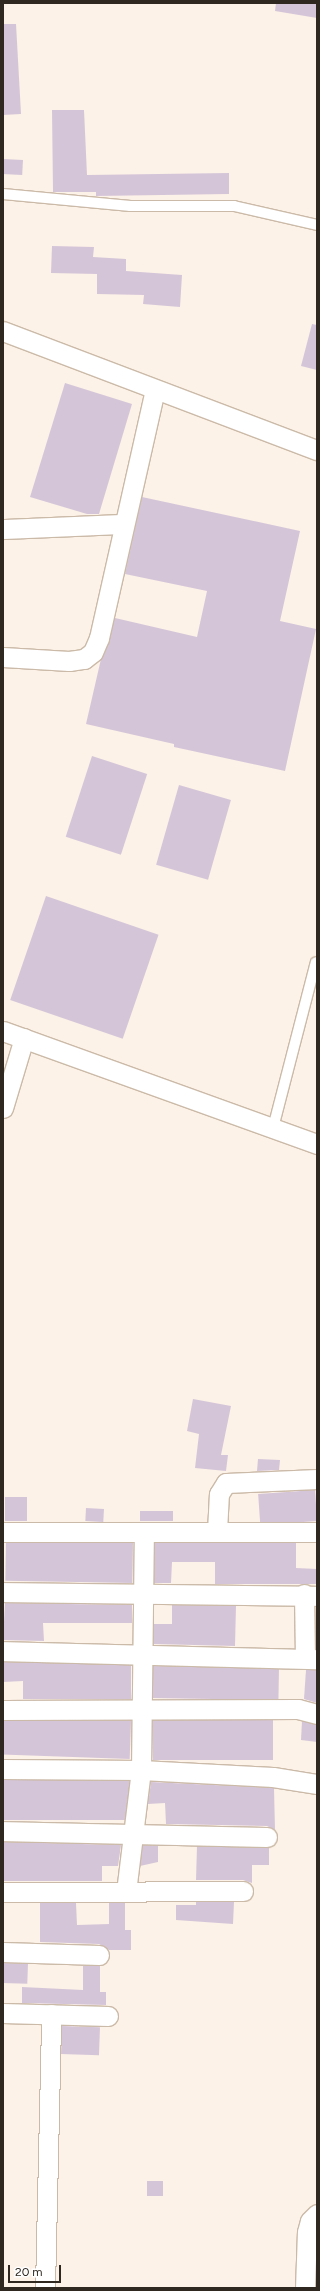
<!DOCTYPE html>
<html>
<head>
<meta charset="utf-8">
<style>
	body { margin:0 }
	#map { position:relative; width:320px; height:2291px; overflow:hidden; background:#fdf2e7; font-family:Figtree,sans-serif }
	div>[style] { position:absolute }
	.building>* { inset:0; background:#d5c5d9; transform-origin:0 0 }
	.roads { filter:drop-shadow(1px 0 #cbbaa8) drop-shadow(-1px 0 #cbbaa8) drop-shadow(0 1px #cbbaa8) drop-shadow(0 -1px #cbbaa8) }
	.service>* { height:10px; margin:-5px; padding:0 5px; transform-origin:5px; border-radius:5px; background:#fff }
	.minor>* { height:19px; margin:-9.5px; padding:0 9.5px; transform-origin:9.5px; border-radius:9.5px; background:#fff }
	span { translate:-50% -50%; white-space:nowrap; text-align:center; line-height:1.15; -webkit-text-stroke:3.5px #fff; paint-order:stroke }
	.frame { position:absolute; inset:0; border:4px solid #2e2821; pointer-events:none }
	.scale { position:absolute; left:8px; top:2265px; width:53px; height:18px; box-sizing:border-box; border:2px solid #2e2821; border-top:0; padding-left:5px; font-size:12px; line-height:14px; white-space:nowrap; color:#2e2821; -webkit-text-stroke:3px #fff; paint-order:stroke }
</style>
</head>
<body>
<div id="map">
	<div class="building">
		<div style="clip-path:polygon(276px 3px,317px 3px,317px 18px,275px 11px)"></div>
		<div style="clip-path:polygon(3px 24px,16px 24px,21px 114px,3px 115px)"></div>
		<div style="clip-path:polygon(52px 110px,84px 110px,87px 175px,229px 173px,229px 194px,96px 196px,96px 192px,53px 192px)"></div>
		<div style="left:3px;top:159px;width:20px;height:15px;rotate:3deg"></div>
		<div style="clip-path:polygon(52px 246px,94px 247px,93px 257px,126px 259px,126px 271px,182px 275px,180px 307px,143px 304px,144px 295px,97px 294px,97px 274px,51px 273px)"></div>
		<div style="clip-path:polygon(312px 324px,317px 325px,317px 370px,301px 366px)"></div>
		<div style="clip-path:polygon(65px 383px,132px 404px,99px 514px,87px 514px,30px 497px)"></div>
		<div style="clip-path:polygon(142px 497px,300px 531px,280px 621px,316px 629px,285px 771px,174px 747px,174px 744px,86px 724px,101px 659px,115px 618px,197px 637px,207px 591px,125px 574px)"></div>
		<div style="left:92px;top:756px;width:58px;height:85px;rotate:18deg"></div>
		<div style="left:179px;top:785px;width:54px;height:83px;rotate:16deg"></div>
		<div style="left:46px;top:896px;width:119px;height:110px;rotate:19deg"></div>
		<div style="clip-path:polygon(193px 1399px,231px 1406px,221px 1455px,228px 1455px,226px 1471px,195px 1468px,199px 1434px,187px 1431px)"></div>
		<div style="clip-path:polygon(258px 1459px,280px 1460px,279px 1470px,257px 1471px)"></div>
		<div style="left:315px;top:1490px;width:31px;height:57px;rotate:86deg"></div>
		<div style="left:5px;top:1497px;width:22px;height:24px"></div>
		<div style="left:86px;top:1508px;width:18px;height:13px;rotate:3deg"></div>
		<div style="left:140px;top:1511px;width:33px;height:10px"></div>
		<div style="left:133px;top:1543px;width:40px;height:127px;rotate:91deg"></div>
		<div style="clip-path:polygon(155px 1543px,296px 1543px,296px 1568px,317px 1569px,317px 1584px,215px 1584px,215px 1562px,172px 1562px,171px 1583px,154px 1583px)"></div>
		<div style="clip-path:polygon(5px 1603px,132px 1605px,132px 1623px,43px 1623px,44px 1641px,3px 1640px)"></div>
		<div style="clip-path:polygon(172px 1605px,236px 1606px,235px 1646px,154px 1644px,154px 1624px,172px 1624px)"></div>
		<div style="clip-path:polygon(3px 1662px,131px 1665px,131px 1699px,23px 1699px,23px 1681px,3px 1682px)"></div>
		<div style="left:153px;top:1666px;width:126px;height:32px;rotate:1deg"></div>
		<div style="clip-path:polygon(306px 1670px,317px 1670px,317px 1703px,304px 1699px)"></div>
		<div style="left:153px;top:1720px;width:120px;height:40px"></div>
		<div style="left:131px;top:1721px;width:38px;height:128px;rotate:92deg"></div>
		<div style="clip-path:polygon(302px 1721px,317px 1725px,317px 1742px,301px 1740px)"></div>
		<div style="left:3px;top:1780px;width:126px;height:40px"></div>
		<div style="clip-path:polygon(151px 1782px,274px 1788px,275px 1830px,267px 1826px,166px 1824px,165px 1803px,148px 1804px)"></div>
		<div style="clip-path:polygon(3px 1842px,121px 1845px,118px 1866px,102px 1866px,102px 1881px,3px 1881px)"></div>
		<div style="clip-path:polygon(143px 1845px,158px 1846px,158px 1862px,140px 1866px)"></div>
		<div style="clip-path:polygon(197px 1846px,269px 1848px,269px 1865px,252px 1865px,252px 1883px,243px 1880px,196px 1880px)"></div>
		<div style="clip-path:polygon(196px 1902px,234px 1902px,233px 1924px,176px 1920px,176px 1905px,196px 1905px)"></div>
		<div style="clip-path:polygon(40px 1903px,76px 1903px,77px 1925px,109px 1924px,109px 1903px,125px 1903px,125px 1930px,131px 1930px,131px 1950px,109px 1950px,99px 1944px,40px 1942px)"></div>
		<div style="left:3px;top:1963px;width:25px;height:20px;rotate:2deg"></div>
		<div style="clip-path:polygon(83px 1966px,100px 1966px,100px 1992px,106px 1992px,106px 2005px,22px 2003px,22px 1987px,83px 1990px)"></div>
		<div style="left:62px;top:2026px;width:38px;height:28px;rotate:2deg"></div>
		<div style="left:147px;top:2181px;width:16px;height:15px"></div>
	</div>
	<div class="roads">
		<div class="service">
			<div style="left:3px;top:194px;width:128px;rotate:5.4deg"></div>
			<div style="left:130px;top:206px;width:104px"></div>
			<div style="left:234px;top:206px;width:85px;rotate:12.9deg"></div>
			<div style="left:273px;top:1128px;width:171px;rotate:-75.5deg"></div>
		</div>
		<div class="minor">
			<div style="left:3px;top:331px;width:336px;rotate:20.8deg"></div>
			<div style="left:3px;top:529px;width:120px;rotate:-2.4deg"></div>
			<div style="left:3px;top:657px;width:66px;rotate:3.5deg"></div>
			<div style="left:69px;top:661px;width:15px;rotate:-8deg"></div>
			<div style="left:84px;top:659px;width:11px;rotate:-38deg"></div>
			<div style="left:93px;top:652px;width:15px;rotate:-67deg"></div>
			<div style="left:99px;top:638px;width:254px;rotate:-77.3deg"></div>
			<div style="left:3px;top:1031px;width:334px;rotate:19.8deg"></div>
			<div style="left:3px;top:1108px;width:73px;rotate:-73.3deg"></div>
			<div style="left:217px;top:1531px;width:37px;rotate:-87deg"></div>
			<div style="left:219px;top:1494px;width:13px;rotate:-58deg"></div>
			<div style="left:226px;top:1483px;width:91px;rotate:-2.5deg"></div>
			<div style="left:3px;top:1532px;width:314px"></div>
			<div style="left:3px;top:1592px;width:314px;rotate:0.7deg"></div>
			<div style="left:304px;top:1594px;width:63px;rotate:89.1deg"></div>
			<div style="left:3px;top:1651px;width:314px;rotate:1.5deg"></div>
			<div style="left:3px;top:1710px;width:295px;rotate:-0.2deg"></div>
			<div style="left:298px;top:1709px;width:20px;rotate:15deg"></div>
			<div style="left:3px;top:1769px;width:138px;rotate:0.4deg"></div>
			<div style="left:141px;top:1770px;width:132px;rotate:3deg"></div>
			<div style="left:273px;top:1777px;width:45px;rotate:9deg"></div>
			<div style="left:3px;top:1831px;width:264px;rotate:1.3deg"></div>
			<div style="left:3px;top:1892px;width:240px;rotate:-0.2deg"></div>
			<div style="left:126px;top:1892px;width:123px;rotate:-83deg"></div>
			<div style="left:141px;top:1770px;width:236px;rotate:-89.3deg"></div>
			<div style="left:3px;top:1952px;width:96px;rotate:1.8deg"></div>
			<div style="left:3px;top:2013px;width:105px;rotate:1.6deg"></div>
			<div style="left:45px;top:2288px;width:274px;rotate:-88.7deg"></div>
			<div style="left:305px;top:2288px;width:56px;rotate:-88deg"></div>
			<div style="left:307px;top:2232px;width:11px;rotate:-75deg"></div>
			<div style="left:310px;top:2221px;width:10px;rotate:-45deg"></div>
		</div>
	</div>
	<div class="frame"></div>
	<div class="scale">20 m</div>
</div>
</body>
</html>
